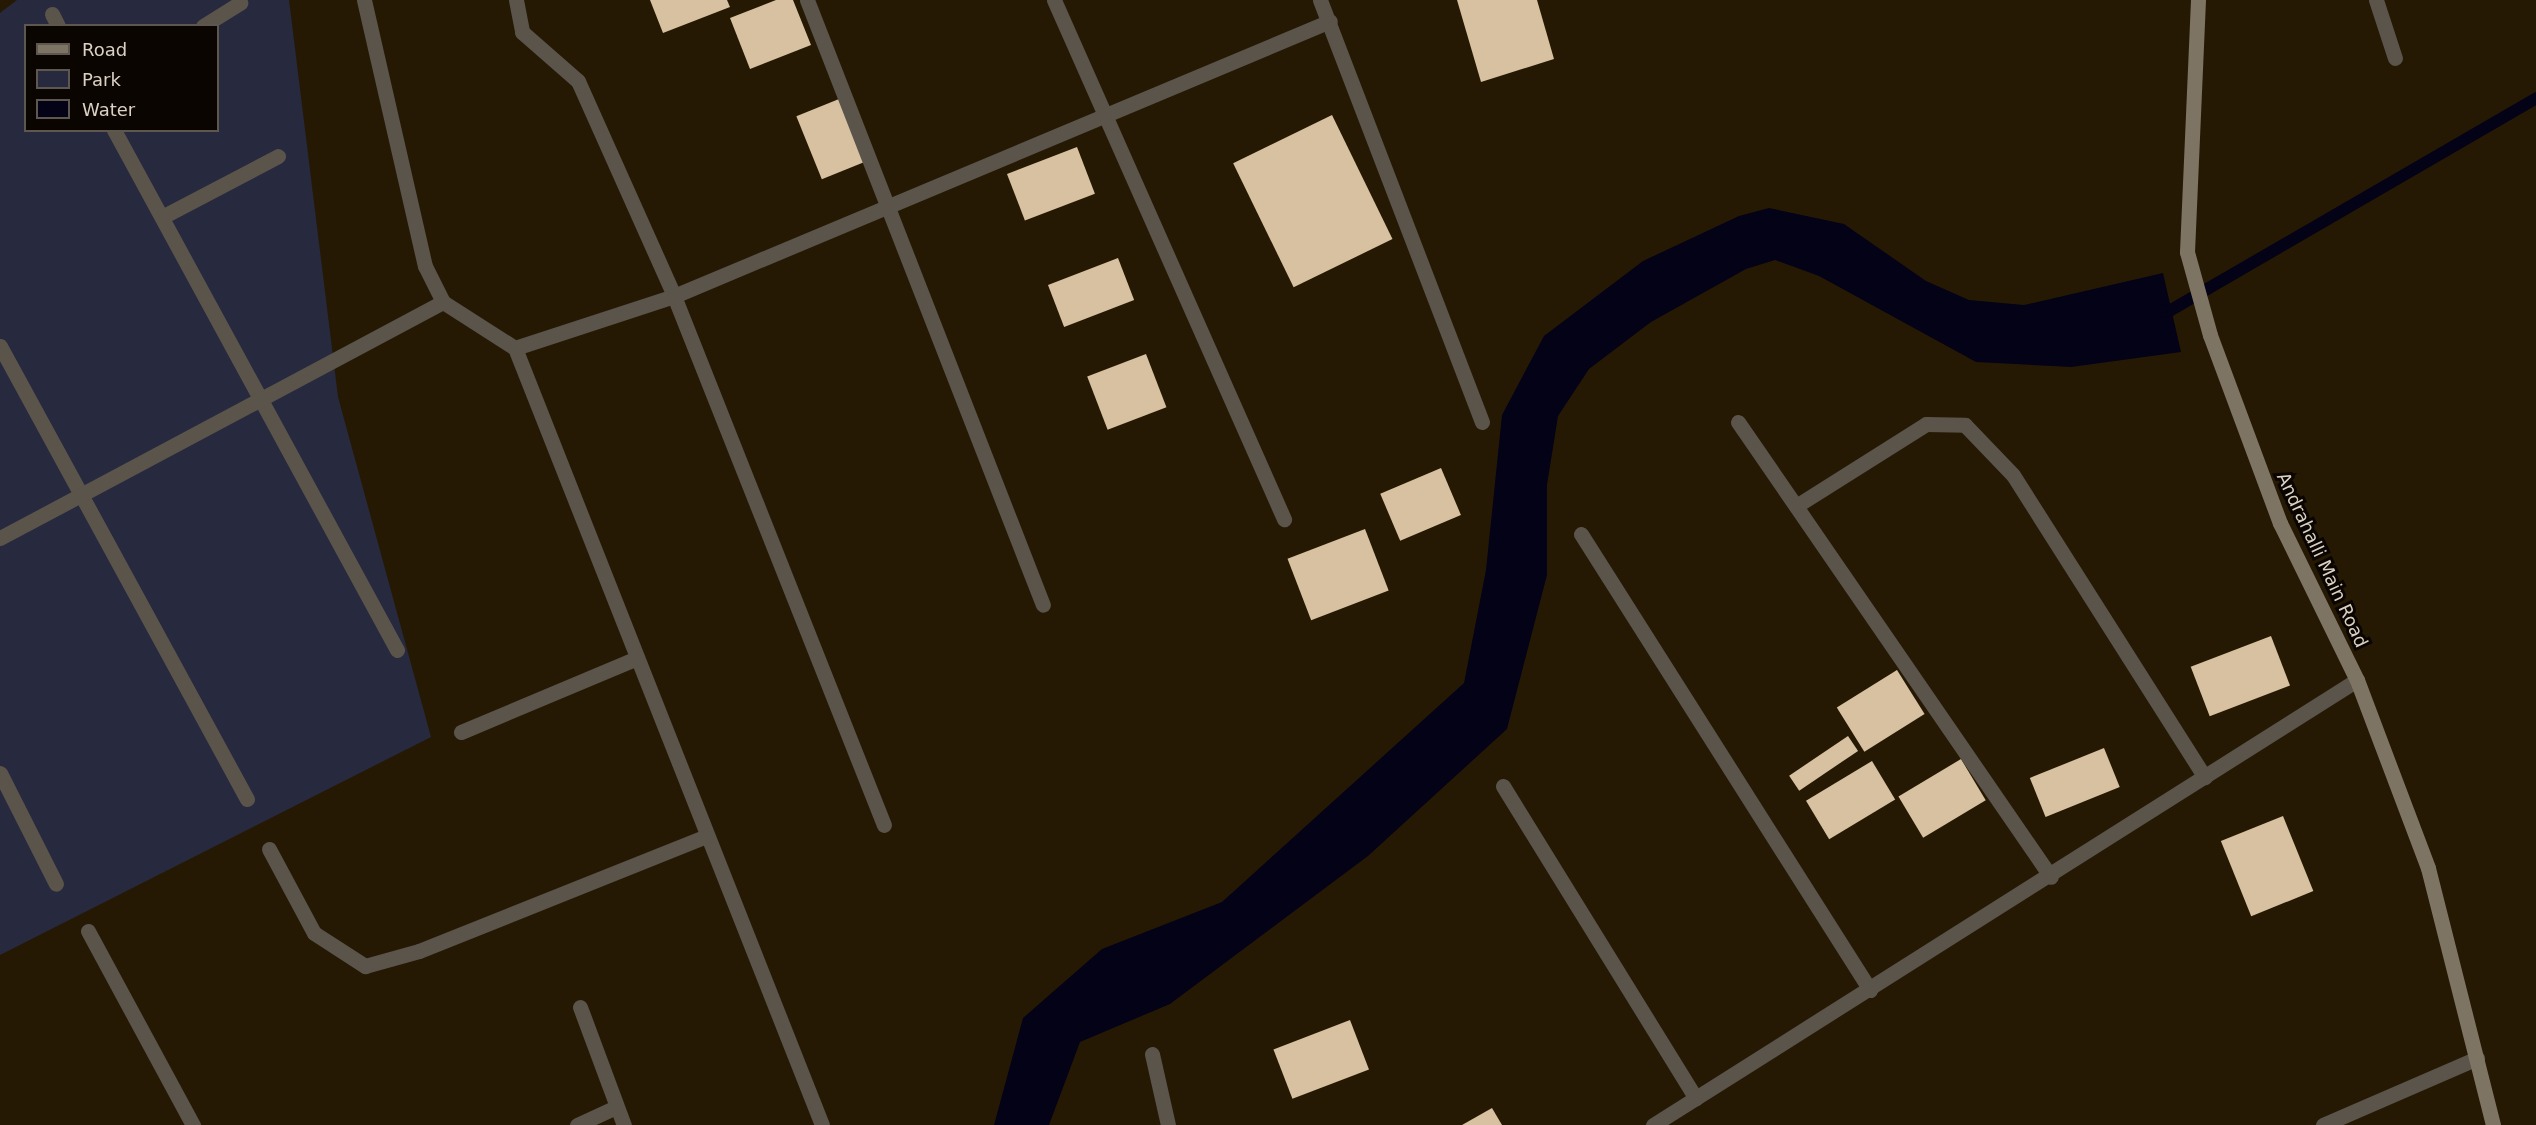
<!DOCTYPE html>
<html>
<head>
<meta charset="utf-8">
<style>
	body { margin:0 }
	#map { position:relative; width:2536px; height:1125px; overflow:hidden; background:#261904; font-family:"DejaVu Sans",sans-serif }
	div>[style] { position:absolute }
	.green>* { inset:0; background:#27293e }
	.water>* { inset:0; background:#030217 }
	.stream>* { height:12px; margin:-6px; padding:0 6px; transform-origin:6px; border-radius:6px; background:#030217 }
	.building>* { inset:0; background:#d7c1a0; transform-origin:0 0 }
	.lane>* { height:15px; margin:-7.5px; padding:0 7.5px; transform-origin:7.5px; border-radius:7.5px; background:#5a544a }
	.street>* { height:15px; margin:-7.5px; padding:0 7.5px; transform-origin:7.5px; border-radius:7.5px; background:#5a544a }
	.secondary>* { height:15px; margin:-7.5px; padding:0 7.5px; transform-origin:7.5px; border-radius:7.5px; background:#7e7464 }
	span { translate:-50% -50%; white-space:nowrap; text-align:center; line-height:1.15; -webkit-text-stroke:6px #0a0501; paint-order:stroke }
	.street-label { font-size:18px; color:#dad1c4 }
	.legend { position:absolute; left:24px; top:24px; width:195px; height:108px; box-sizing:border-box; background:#0a0501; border:2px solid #5d574f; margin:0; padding:8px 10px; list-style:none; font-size:18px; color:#dad1c4 }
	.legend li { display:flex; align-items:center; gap:12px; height:30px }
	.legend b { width:30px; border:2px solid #5d574f }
</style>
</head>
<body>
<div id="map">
	<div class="green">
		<div style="clip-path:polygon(evenodd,17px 0,289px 0,338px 397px,431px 737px,0 955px,0 13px,17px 0,26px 26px,218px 26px,218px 130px,26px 130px,26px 26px)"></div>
	</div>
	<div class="water">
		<div style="clip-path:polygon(1769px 208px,1844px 224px,1926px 281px,1969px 300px,2024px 305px,2163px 273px,2181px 352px,2071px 367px,1976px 362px,1819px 276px,1775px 260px,1746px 269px,1651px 322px,1589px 369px,1558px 416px,1547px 485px,1547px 575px,1507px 729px,1368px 856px,1170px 1004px,1080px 1042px,1049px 1125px,994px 1125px,1023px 1018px,1102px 949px,1222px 902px,1464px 683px,1486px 570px,1502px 415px,1544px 336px,1643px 261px,1739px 216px)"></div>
	</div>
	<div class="stream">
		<div style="left:2158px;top:312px;width:13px;rotate:-9deg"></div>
		<div style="left:2171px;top:310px;width:422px;rotate:-30.1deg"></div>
	</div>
	<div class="building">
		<div style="clip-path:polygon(650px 0,727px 0,730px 7px,663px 33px)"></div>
		<div style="clip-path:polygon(776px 0,793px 0,811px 45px,750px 69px,730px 18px)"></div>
		<div style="clip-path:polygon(1457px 0,1537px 0,1554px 59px,1481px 82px)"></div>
		<div style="left:839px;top:99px;width:68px;height:46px;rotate:68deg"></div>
		<div style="left:1332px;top:115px;width:138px;height:110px;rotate:64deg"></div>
		<div style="left:1077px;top:147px;width:50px;height:75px;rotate:69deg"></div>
		<div style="left:1118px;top:258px;width:45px;height:75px;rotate:69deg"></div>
		<div style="left:1146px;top:354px;width:57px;height:63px;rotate:69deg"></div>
		<div style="left:1441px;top:468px;width:51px;height:66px;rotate:67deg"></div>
		<div style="left:1365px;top:529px;width:66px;height:83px;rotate:69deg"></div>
		<div style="left:2271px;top:636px;width:53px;height:86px;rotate:69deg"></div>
		<div style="left:1897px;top:670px;width:52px;height:71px;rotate:58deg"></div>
		<div style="left:1848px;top:736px;width:18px;height:71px;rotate:56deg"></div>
		<div style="left:2104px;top:748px;width:42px;height:80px;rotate:68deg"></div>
		<div style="left:1961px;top:759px;width:48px;height:73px;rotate:59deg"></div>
		<div style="left:1872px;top:761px;width:45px;height:77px;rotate:59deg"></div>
		<div style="left:2283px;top:816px;width:81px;height:67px;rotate:68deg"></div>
		<div style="left:1350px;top:1020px;width:53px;height:82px;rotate:69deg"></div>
		<div style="clip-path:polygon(1492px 1108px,1502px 1125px,1462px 1125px)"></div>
	</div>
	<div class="lane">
		<div style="left:2376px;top:0;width:61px;rotate:71.9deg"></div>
	</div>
	<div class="street">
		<div style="left:364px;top:0;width:273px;rotate:77.1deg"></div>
		<div style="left:425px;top:266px;width:40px;rotate:63.4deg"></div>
		<div style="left:443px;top:302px;width:85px;rotate:32.6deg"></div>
		<div style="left:515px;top:348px;width:835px;rotate:68.44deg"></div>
		<div style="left:516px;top:0;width:33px;rotate:79deg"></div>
		<div style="left:522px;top:32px;width:74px;rotate:41.2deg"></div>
		<div style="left:578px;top:81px;width:235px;rotate:65.9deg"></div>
		<div style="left:674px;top:296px;width:569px;rotate:68.35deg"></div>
		<div style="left:807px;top:0;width:649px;rotate:68.69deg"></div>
		<div style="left:1054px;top:0;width:568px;rotate:66.1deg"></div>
		<div style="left:1320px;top:0;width:452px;rotate:69deg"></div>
		<div style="left:52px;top:14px;width:13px;rotate:63deg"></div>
		<div style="left:203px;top:26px;width:44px;rotate:-31.9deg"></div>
		<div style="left:114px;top:130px;width:592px;rotate:61.44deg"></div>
		<div style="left:162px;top:217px;width:131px;rotate:-27.7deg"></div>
		<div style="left:0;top:346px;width:516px;rotate:61.4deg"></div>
		<div style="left:515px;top:348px;width:167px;rotate:-18.1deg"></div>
		<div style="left:674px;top:296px;width:711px;rotate:-22.74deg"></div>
		<div style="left:1738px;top:422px;width:552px;rotate:55.48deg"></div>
		<div style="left:1796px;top:506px;width:154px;rotate:-32.2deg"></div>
		<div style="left:1926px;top:424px;width:39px;rotate:1deg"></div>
		<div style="left:1965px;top:425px;width:69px;rotate:46.2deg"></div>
		<div style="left:2013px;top:475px;width:358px;rotate:57.6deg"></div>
		<div style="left:1581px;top:534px;width:540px;rotate:57.63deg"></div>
		<div style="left:0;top:538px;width:502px;rotate:-28.05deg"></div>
		<div style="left:461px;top:732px;width:191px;rotate:-22.8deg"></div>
		<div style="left:0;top:773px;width:124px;rotate:63.2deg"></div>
		<div style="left:1503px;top:786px;width:367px;rotate:58.3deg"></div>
		<div style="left:269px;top:849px;width:95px;rotate:61.8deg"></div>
		<div style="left:314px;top:933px;width:61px;rotate:32.9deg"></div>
		<div style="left:365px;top:966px;width:56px;rotate:-15.5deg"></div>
		<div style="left:419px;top:951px;width:310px;rotate:-21.8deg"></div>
		<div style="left:88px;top:931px;width:221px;rotate:61.6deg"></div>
		<div style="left:580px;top:1007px;width:126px;rotate:69.6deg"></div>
		<div style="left:1152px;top:1054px;width:73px;rotate:77.3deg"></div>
		<div style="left:577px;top:1125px;width:43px;rotate:-24.8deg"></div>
		<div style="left:1653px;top:1125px;width:833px;rotate:-32.3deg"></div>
		<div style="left:2323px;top:1125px;width:168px;rotate:-23.5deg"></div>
	</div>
	<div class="secondary">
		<div style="left:2198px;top:0;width:252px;rotate:92.5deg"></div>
		<div style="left:2187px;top:252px;width:86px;rotate:74.5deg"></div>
		<div style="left:2210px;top:335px;width:201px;rotate:69.6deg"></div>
		<div style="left:2280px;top:523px;width:175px;rotate:63.9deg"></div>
		<div style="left:2357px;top:680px;width:201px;rotate:69.3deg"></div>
		<div style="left:2428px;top:868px;width:265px;rotate:75.8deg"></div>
	</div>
	<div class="street-label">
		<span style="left:2322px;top:560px;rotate:65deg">Andrahalli Main Road</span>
	</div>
	<ul class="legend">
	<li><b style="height:8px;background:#7e7464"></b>Road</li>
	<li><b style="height:16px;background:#27293e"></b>Park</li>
	<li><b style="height:16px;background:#030217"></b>Water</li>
	</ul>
</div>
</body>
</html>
